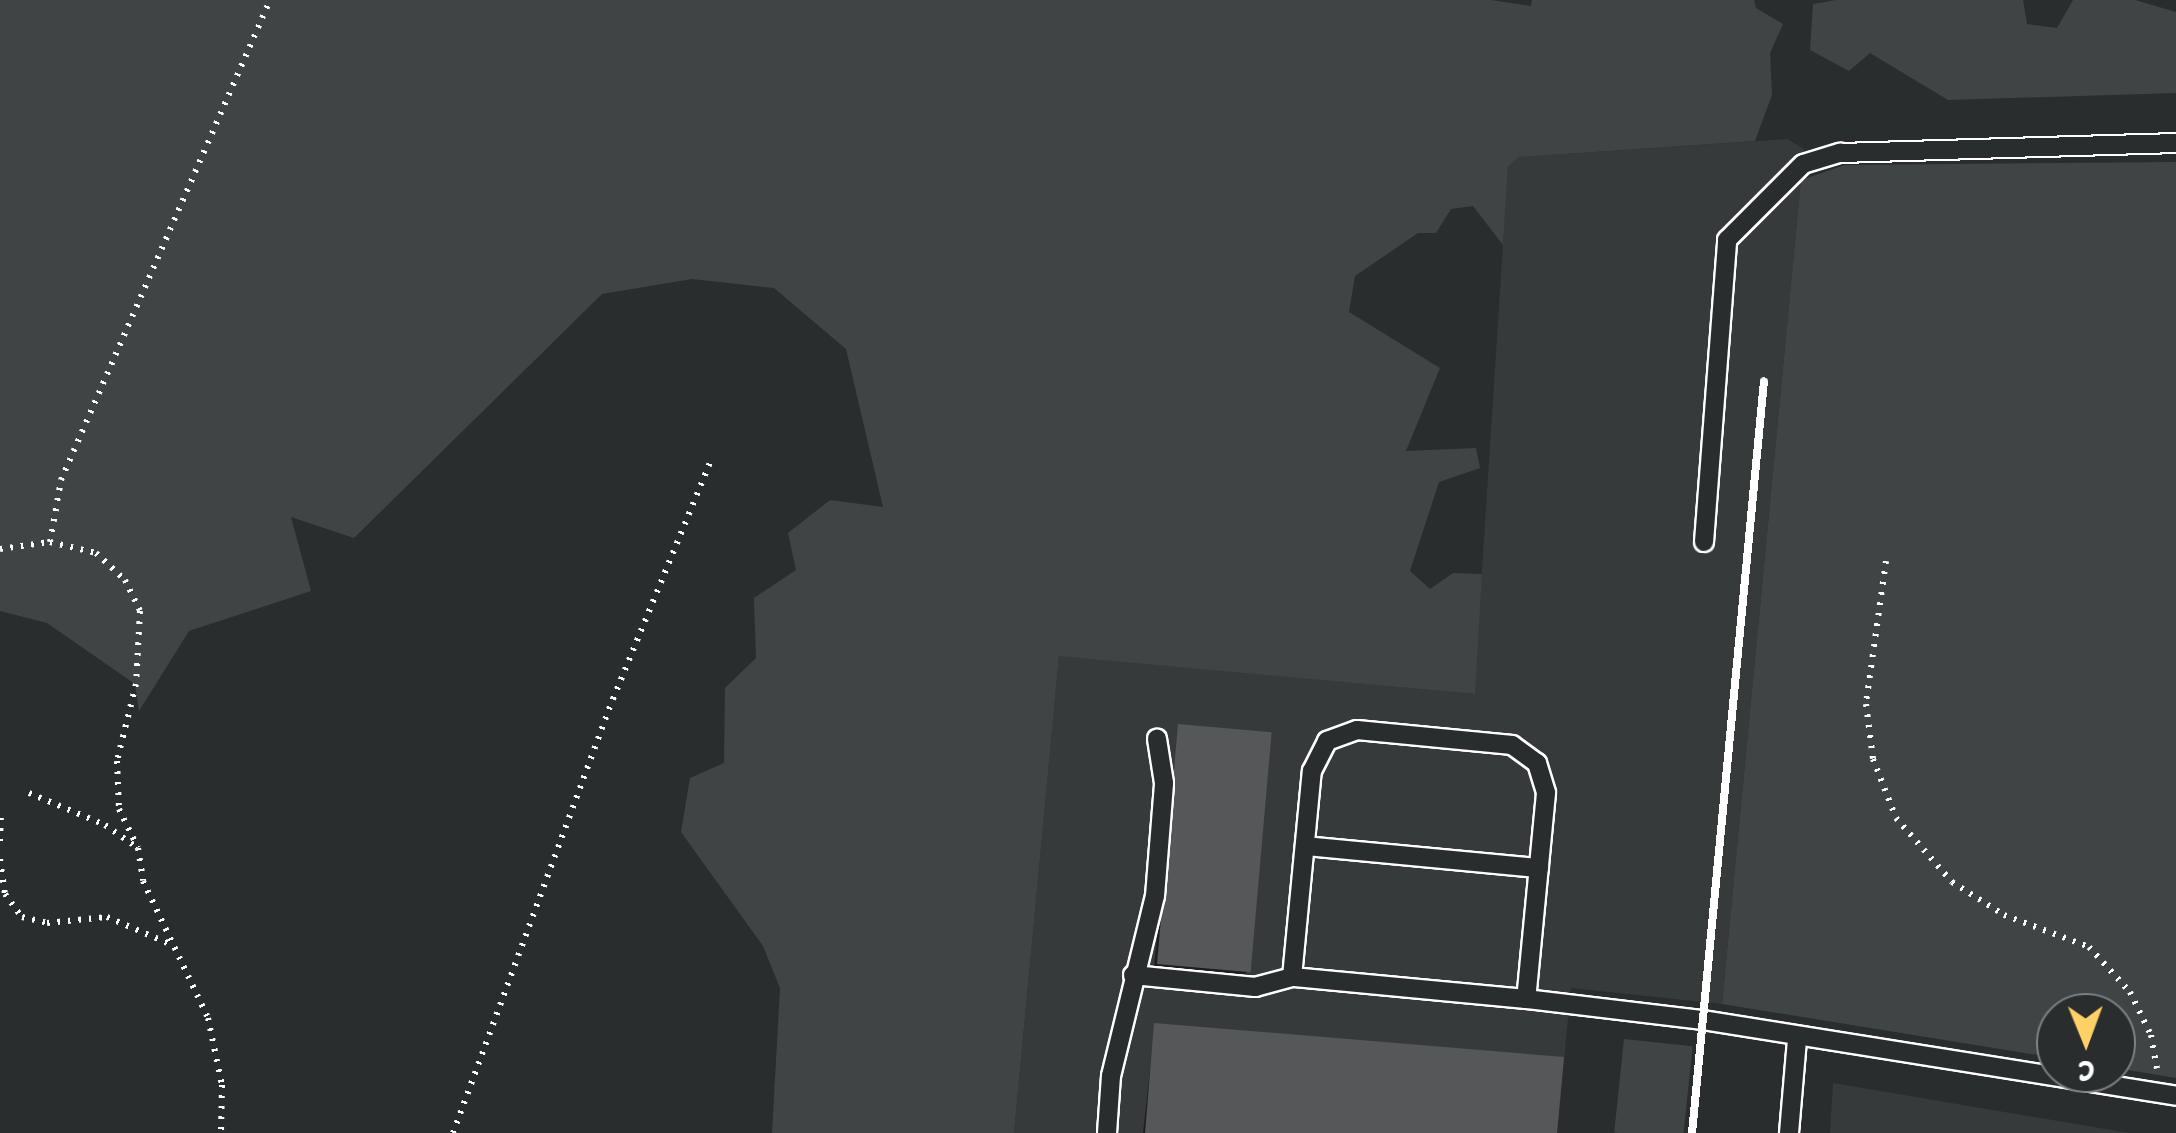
<!DOCTYPE html>
<html>
<head>
<meta charset="utf-8">
<style>
	body { margin:0 }
	#map { position:relative; width:2176px; height:1133px; overflow:hidden; background:#2a2d2e; font-family:"Shantell Sans",sans-serif }
	div>[style] { position:absolute }
	.built>* { inset:0; background:#373a3b }
	.green>* { inset:0; background:#414445; transform-origin:0 0 }
	.shadow>* { inset:0; background:#0007 }
	.building>* { inset:0; background:#555758; transform-origin:0 0 }
	.path>* { height:6px; margin-top:-3px; transform-origin:0; background:repeating-linear-gradient(90deg,#fff 0 2.5px,transparent 0 10.5px) }
	.roads { filter:drop-shadow(2px 0 #fff) drop-shadow(-2px 0 #fff) drop-shadow(0 2px #fff) drop-shadow(0 -2px #fff) }
	.service>* { height:18px; margin:-9px; padding:0 9px; transform-origin:9px; border-radius:9px; background:#2a2d2e }
	.rail>* { height:8px; margin:-4px; padding:0 4px; transform-origin:4px; border-radius:4px; background:#fff }
	span { translate:-50% -50%; white-space:nowrap; text-align:center; line-height:1.15; -webkit-text-stroke:8px #2a2d2e; paint-order:stroke }
	.north { position:absolute; left:2036px; top:993px; width:100px; height:100px; box-sizing:border-box; background:#2a2d2e; border:2px solid #7f8182; border-radius:50%; rotate:179deg; font-size:28px; font-weight:700; line-height:40px; text-align:center; color:#fff }
	.north::after { content:''; display:block; margin:auto; width:35px; height:45px; background:#ffd166; clip-path:polygon(50% 0,100% 100%,50% 72%,0 100%) }
</style>
</head>
<body>
<div id="map">
	<div class="built">
		<div style="clip-path:polygon(1787px 139px,1804px 149px,1722px 1004px,1571px 988px,1557px 1133px,1014px 1133px,1059px 655px,1474px 694px,1508px 167px,1519px 157px)"></div>
		<div style="clip-path:polygon(1833px 1083px,2129px 1133px,1830px 1133px)"></div>
	</div>
	<div class="green">
		<div style="clip-path:polygon(0 0,1491px 0,1531px 6px,1532px 0,1754px 0,1756px 8px,1783px 24px,1770px 53px,1772px 95px,1755px 141px,1519px 157px,1508px 167px,1503px 245px,1473px 206px,1451px 209px,1436px 233px,1418px 233px,1355px 276px,1349px 312px,1440px 368px,1406px 451px,1476px 448px,1480px 468px,1439px 482px,1410px 571px,1430px 589px,1453px 573px,1482px 574px,1475px 694px,1059px 656px,1014px 1133px,772px 1133px,780px 988px,763px 946px,681px 832px,690px 778px,724px 763px,725px 688px,756px 658px,754px 598px,796px 570px,788px 533px,830px 500px,883px 507px,846px 349px,774px 288px,692px 279px,602px 294px,354px 538px,291px 517px,311px 591px,189px 631px,139px 711px,135px 684px,47px 623px,0 611px)"></div>
		<div style="clip-path:polygon(1836px 0,2023px 0,2027px 24px,2057px 28px,2073px 0,2135px 0,2176px 12px,2176px 93px,1948px 100px,1870px 53px,1849px 71px,1810px 50px,1813px 4px)"></div>
		<div style="clip-path:polygon(2176px 162px,2176px 1078px,2116px 1068px,2116px 1013px,2056px 1013px,2056px 1058px,1722px 1004px,1801px 180px,1845px 165px)"></div>
		<div style="left:1624px;top:1039px;width:69px;height:94px;rotate:6deg"></div>
	</div>
	<div class="shadow">
		<div style="clip-path:polygon(1179px 727px,1248px 971px,1244px 975px,1154px 967px)"></div>
		<div style="clip-path:polygon(1155px 1025px,1554px 1133px,1143px 1133px)"></div>
	</div>
	<div class="building">
		<div style="left:1178px;top:724px;width:94px;height:241px;rotate:5deg"></div>
		<div style="clip-path:polygon(1154px 1023px,1564px 1057px,1557px 1133px,1145px 1133px)"></div>
	</div>
	<div class="path">
		<div style="left:50px;top:542px;width:63px;rotate:-79.9deg"></div>
		<div style="left:61px;top:480px;width:524px;rotate:-66.47deg"></div>
		<div style="left:0;top:549px;width:50px;rotate:-8deg"></div>
		<div style="left:50px;top:542px;width:47px;rotate:13.4deg"></div>
		<div style="left:96px;top:553px;width:40px;rotate:43deg"></div>
		<div style="left:125px;top:580px;width:34px;rotate:64deg"></div>
		<div style="left:140px;top:611px;width:73px;rotate:93.1deg"></div>
		<div style="left:136px;top:684px;width:79px;rotate:103.9deg"></div>
		<div style="left:117px;top:761px;width:48px;rotate:87.6deg"></div>
		<div style="left:119px;top:809px;width:43px;rotate:64deg"></div>
		<div style="left:138px;top:848px;width:33px;rotate:81deg"></div>
		<div style="left:143px;top:881px;width:152px;rotate:64.6deg"></div>
		<div style="left:208px;top:1018px;width:68px;rotate:78.2deg"></div>
		<div style="left:222px;top:1085px;width:48px;rotate:91.2deg"></div>
		<div style="left:1886px;top:561px;width:144px;rotate:98deg"></div>
		<div style="left:1866px;top:704px;width:55px;rotate:82.7deg"></div>
		<div style="left:1873px;top:759px;width:63px;rotate:68.7deg"></div>
		<div style="left:1896px;top:818px;width:85px;rotate:48.8deg"></div>
		<div style="left:1952px;top:882px;width:62px;rotate:32.4deg"></div>
		<div style="left:2004px;top:915px;width:91px;rotate:20.6deg"></div>
		<div style="left:2089px;top:947px;width:61px;rotate:47.7deg"></div>
		<div style="left:2130px;top:992px;width:48px;rotate:64deg"></div>
		<div style="left:2151px;top:1035px;width:34px;rotate:80deg"></div>
		<div style="left:29px;top:793px;width:82px;rotate:22.8deg"></div>
		<div style="left:105px;top:825px;width:39px;rotate:35deg"></div>
		<div style="left:0;top:841px;width:26px;rotate:-88deg"></div>
		<div style="left:0;top:859px;width:35px;rotate:82deg"></div>
		<div style="left:5px;top:894px;width:29px;rotate:54deg"></div>
		<div style="left:22px;top:917px;width:26px;rotate:13deg"></div>
		<div style="left:47px;top:923px;width:60px;rotate:-5.7deg"></div>
		<div style="left:107px;top:917px;width:71px;rotate:23.3deg"></div>
		<div style="left:453px;top:1133px;width:463px;rotate:-69.8deg"></div>
		<div style="left:613px;top:699px;width:258px;rotate:-67.7deg"></div>
	</div>
	<div class="roads">
		<div class="service">
			<div style="left:1704px;top:542px;width:303px;rotate:-85.6deg"></div>
			<div style="left:1727px;top:240px;width:107px;rotate:-45deg"></div>
			<div style="left:1803px;top:164px;width:39px;rotate:-17deg"></div>
			<div style="left:1840px;top:153px;width:336px;rotate:-1.7deg"></div>
			<div style="left:1357px;top:730px;width:156px;rotate:5.5deg"></div>
			<div style="left:1512px;top:745px;width:31px;rotate:36deg"></div>
			<div style="left:1537px;top:763px;width:31px;rotate:73deg"></div>
			<div style="left:1546px;top:793px;width:207px;rotate:95.5deg"></div>
			<div style="left:1526px;top:999px;width:235px;rotate:-174.6deg"></div>
			<div style="left:1292px;top:977px;width:207px;rotate:-84.5deg"></div>
			<div style="left:1312px;top:771px;width:34px;rotate:-63deg"></div>
			<div style="left:1327px;top:741px;width:32px;rotate:-20deg"></div>
			<div style="left:1305px;top:846px;width:235px;rotate:5.4deg"></div>
			<div style="left:1133px;top:975px;width:123px;rotate:5.6deg"></div>
			<div style="left:1255px;top:987px;width:38px;rotate:-15deg"></div>
			<div style="left:1526px;top:999px;width:178px;rotate:6.8deg"></div>
			<div style="left:1703px;top:1020px;width:479px;rotate:9.1deg"></div>
			<div style="left:1107px;top:1133px;width:57px;rotate:-86deg"></div>
			<div style="left:1111px;top:1076px;width:185px;rotate:-76.3deg"></div>
			<div style="left:1155px;top:896px;width:113px;rotate:-85.4deg"></div>
			<div style="left:1164px;top:783px;width:45px;rotate:-99deg"></div>
			<div style="left:1789px;top:1133px;width:94px;rotate:-85.1deg"></div>
		</div>
	</div>
	<div class="rail">
		<div style="left:1692px;top:1133px;width:755px;rotate:-84.53deg"></div>
	</div>
	<div class="north">С</div>
</div>
</body>
</html>
